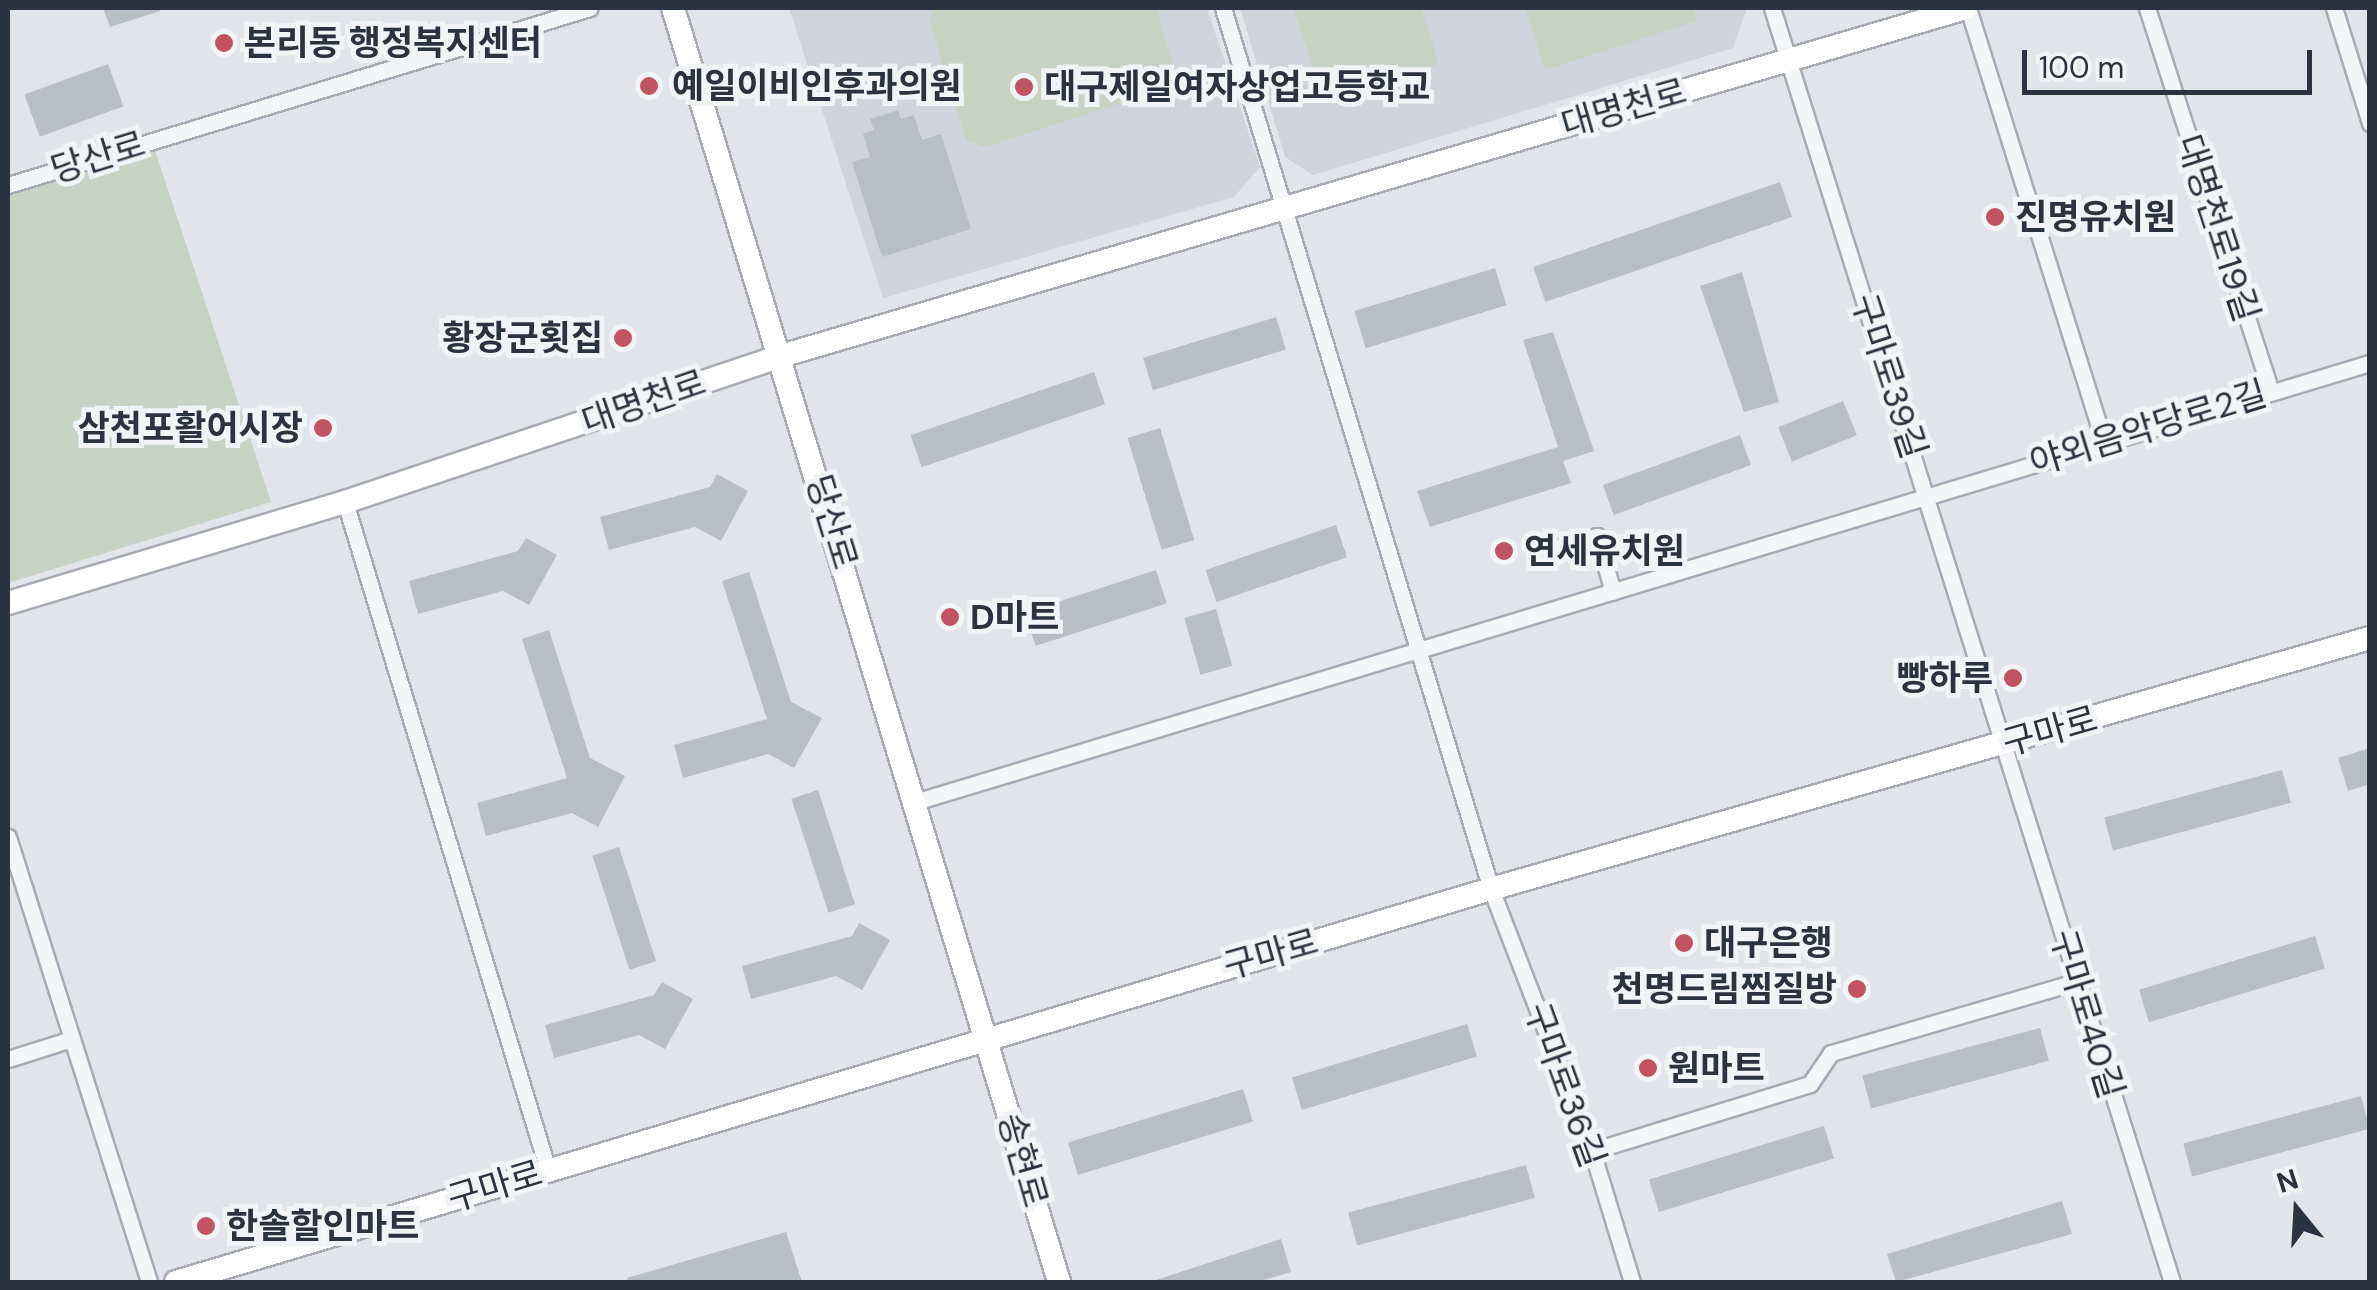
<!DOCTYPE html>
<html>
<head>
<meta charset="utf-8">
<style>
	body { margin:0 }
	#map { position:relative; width:2377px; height:1290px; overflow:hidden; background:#e2e4e9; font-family:"DM Sans","Noto Sans KR",sans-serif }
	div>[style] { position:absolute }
	.built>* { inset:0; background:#d0d3da }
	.green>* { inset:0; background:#c7d2c4 }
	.building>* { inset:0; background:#b9bec5; transform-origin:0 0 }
	.roads { filter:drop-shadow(2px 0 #a8abb3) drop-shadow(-2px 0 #a8abb3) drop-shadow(0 2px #a8abb3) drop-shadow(0 -2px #a8abb3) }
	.street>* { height:15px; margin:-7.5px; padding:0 7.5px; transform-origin:7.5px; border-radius:7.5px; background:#f4f5f7 }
	.secondary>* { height:22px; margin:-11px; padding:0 11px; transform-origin:11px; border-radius:11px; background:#fff }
	.dots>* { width:28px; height:28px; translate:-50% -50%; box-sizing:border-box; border:5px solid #f1f3f6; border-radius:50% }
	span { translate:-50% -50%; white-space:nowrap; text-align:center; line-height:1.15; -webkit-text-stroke:10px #f1f3f6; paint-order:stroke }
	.poi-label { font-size:35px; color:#2c323f; font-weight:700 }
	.left { translate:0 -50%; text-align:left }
	.right { translate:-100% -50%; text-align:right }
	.street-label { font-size:35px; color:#2c323f }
	.frame { position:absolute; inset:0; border:10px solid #2c323f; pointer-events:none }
	.north { position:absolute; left:2247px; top:1160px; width:100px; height:100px; -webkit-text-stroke:8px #f1f3f6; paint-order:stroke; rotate:342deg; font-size:28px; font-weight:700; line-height:40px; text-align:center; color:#2c323f }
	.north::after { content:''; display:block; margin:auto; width:35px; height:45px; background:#2c323f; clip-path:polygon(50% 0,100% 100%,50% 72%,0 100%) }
	.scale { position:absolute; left:2022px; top:50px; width:290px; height:45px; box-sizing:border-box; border:5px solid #2c323f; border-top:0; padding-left:12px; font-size:30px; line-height:35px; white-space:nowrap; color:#2c323f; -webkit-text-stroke:8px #f1f3f6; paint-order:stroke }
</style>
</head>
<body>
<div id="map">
	<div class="built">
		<div style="clip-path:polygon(789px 8px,1207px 8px,1260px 167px,1234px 197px,883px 298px)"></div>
		<div style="clip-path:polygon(1240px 8px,1747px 8px,1733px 48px,1313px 175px,1285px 157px)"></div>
	</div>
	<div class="green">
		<div style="clip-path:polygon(935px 8px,1156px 8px,1174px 68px,1162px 90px,985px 147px,966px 140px,929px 19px)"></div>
		<div style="clip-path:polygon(1293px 8px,1421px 8px,1439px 64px,1324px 101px)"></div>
		<div style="clip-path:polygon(1525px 8px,1693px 8px,1697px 21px,1545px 70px)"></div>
		<div style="clip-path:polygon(152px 141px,271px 502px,8px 583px,8px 184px)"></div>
	</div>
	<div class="building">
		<div style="clip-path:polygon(103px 8px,160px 8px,160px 11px,110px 27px)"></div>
		<div style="left:108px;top:64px;width:45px;height:89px;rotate:70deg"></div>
		<div style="clip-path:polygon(898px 110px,901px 119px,914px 115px,922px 140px,941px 134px,971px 229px,882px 257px,852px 162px,870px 157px,863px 134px,874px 130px,870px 119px)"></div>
		<div style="left:1780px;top:182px;width:37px;height:261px;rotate:71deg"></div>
		<div style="left:1495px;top:268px;width:39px;height:147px;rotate:73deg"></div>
		<div style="clip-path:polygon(1742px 272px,1779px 402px,1744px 412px,1700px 286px)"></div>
		<div style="left:1276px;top:317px;width:34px;height:139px;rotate:73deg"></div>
		<div style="clip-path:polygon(1553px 332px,1594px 451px,1563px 461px,1571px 483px,1430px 527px,1417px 491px,1558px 447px,1523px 340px)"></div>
		<div style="left:1094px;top:372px;width:34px;height:194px;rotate:71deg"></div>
		<div style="left:1843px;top:401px;width:37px;height:70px;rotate:68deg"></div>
		<div style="left:1160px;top:428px;width:117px;height:34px;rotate:73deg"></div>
		<div style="left:1740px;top:435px;width:32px;height:146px;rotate:70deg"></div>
		<div style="clip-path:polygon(717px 474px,748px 491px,721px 541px,695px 527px,609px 550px,600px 517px,710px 487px)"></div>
		<div style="left:1336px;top:525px;width:34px;height:138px;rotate:71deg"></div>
		<div style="clip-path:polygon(526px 538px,557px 555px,529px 605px,503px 591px,418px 614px,409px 581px,518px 551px)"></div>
		<div style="left:1156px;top:570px;width:35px;height:138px;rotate:72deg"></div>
		<div style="clip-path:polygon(749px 572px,791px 702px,822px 718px,794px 768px,768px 754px,683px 778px,674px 745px,767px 719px,722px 581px)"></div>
		<div style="left:1216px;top:609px;width:59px;height:33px;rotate:74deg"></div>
		<div style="clip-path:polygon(549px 630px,590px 758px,625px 776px,598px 827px,572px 813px,486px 836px,477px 803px,567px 778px,522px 639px)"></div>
		<div style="clip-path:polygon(2370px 748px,2370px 784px,2348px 791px,2338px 758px)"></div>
		<div style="left:2282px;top:770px;width:34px;height:184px;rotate:75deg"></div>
		<div style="left:818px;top:790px;width:120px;height:28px;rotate:72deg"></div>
		<div style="left:619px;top:847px;width:120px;height:28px;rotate:72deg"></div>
		<div style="clip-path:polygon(859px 923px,890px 940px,862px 990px,836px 976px,751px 999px,742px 966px,852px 936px)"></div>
		<div style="left:2315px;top:936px;width:34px;height:184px;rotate:73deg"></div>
		<div style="clip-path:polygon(662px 982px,693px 999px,665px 1049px,639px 1035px,554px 1058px,545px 1025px,654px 995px)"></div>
		<div style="left:1467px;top:1024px;width:34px;height:183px;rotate:73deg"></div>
		<div style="left:2040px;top:1028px;width:34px;height:184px;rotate:75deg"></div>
		<div style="left:1243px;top:1089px;width:34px;height:183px;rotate:73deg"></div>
		<div style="left:2361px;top:1096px;width:34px;height:184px;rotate:75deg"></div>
		<div style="left:1824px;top:1126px;width:34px;height:183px;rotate:73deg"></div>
		<div style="left:1526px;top:1165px;width:34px;height:184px;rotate:75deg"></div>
		<div style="clip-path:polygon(2062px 1201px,2072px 1234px,1896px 1282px,1887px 1254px)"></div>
		<div style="clip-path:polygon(786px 1232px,802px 1282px,628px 1282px,627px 1278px)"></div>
		<div style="clip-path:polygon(1281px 1239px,1291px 1272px,1257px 1282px,1150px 1282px)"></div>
	</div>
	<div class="roads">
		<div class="street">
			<div style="left:1223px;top:8px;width:921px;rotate:73.08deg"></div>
			<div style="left:1491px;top:889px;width:281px;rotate:68.9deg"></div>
			<div style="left:1592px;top:1151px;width:137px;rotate:73deg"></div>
			<div style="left:1772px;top:8px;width:1335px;rotate:72.57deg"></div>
			<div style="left:1968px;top:8px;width:455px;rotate:72.6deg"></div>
			<div style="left:2147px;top:8px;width:404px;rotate:72.1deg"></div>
			<div style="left:2334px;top:8px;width:121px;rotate:72.6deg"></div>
			<div style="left:8px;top:185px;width:608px;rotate:-16.92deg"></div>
			<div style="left:345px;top:502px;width:698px;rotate:73.1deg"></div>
			<div style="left:1557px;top:548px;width:42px;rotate:-16.7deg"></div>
			<div style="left:1597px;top:536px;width:58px;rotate:74.1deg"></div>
			<div style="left:918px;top:801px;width:1517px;rotate:-16.79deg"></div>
			<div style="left:8px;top:837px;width:467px;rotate:72.4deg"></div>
			<div style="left:8px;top:1059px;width:67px;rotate:-17.4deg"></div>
			<div style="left:1592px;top:1151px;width:228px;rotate:-17.1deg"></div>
			<div style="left:1810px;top:1084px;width:37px;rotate:-56deg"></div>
			<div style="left:1831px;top:1053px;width:255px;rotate:-16.2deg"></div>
		</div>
		<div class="secondary">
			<div style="left:673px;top:8px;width:1331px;rotate:73.14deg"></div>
			<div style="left:8px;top:603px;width:352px;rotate:-16.7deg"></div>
			<div style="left:345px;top:502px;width:460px;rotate:-18.5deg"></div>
			<div style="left:781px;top:356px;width:1235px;rotate:-16.37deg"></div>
			<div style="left:176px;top:1282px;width:1372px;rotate:-16.64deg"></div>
			<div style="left:1491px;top:889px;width:914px;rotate:-15.94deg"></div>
		</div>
	</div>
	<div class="dots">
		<div style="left:224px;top:43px;background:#c15462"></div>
		<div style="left:649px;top:86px;background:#c15462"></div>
		<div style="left:1024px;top:87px;background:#c15462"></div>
		<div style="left:1995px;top:217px;background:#c15462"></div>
		<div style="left:623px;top:338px;background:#c15462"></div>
		<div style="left:323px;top:428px;background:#c15462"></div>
		<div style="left:1504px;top:551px;background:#c15462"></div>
		<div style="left:950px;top:617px;background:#c15462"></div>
		<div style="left:2013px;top:678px;background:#c15462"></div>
		<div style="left:1684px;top:943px;background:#c15462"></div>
		<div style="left:1857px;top:989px;background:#c15462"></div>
		<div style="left:1648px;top:1068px;background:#c15462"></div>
		<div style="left:206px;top:1226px;background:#c15462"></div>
	</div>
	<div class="poi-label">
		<span class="left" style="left:244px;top:43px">본리동 행정복지센터</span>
		<span class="left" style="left:672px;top:86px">예일이비인후과의원</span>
		<span class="left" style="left:1044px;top:87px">대구제일여자상업고등학교</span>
		<span class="left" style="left:2015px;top:217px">진명유치원</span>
		<span class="right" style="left:603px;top:338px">황장군횟집</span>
		<span class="right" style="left:303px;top:428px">삼천포활어시장</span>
		<span class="left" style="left:1524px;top:551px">연세유치원</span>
		<span class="left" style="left:970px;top:617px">D마트</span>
		<span class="right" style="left:1993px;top:678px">빵하루</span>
		<span class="left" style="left:1704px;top:943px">대구은행</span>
		<span class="right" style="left:1837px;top:989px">천명드림찜질방</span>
		<span class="left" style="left:1668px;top:1068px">원마트</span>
		<span class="left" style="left:226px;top:1226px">한솔할인마트</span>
	</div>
	<div class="street-label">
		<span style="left:1624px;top:108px;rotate:-16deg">대명천로</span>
		<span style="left:98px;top:157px;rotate:-17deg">당산로</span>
		<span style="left:2218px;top:228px;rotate:72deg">대명천로19길</span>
		<span style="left:1889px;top:376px;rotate:72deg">구마로39길</span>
		<span style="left:644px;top:402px;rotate:-19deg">대명천로</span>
		<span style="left:2148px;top:428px;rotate:-17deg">야외음악당로2길</span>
		<span style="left:832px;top:522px;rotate:73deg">당산로</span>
		<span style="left:2050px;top:731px;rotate:-16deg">구마로</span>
		<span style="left:1271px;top:954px;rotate:-16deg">구마로</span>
		<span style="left:2087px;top:1014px;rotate:73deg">구마로40길</span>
		<span style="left:1565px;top:1085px;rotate:70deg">구마로36길</span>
		<span style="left:1023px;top:1160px;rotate:74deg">송현로</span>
		<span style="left:495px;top:1186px;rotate:-17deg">구마로</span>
	</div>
	<div class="frame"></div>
	<div class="north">N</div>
	<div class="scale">100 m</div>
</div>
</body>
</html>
